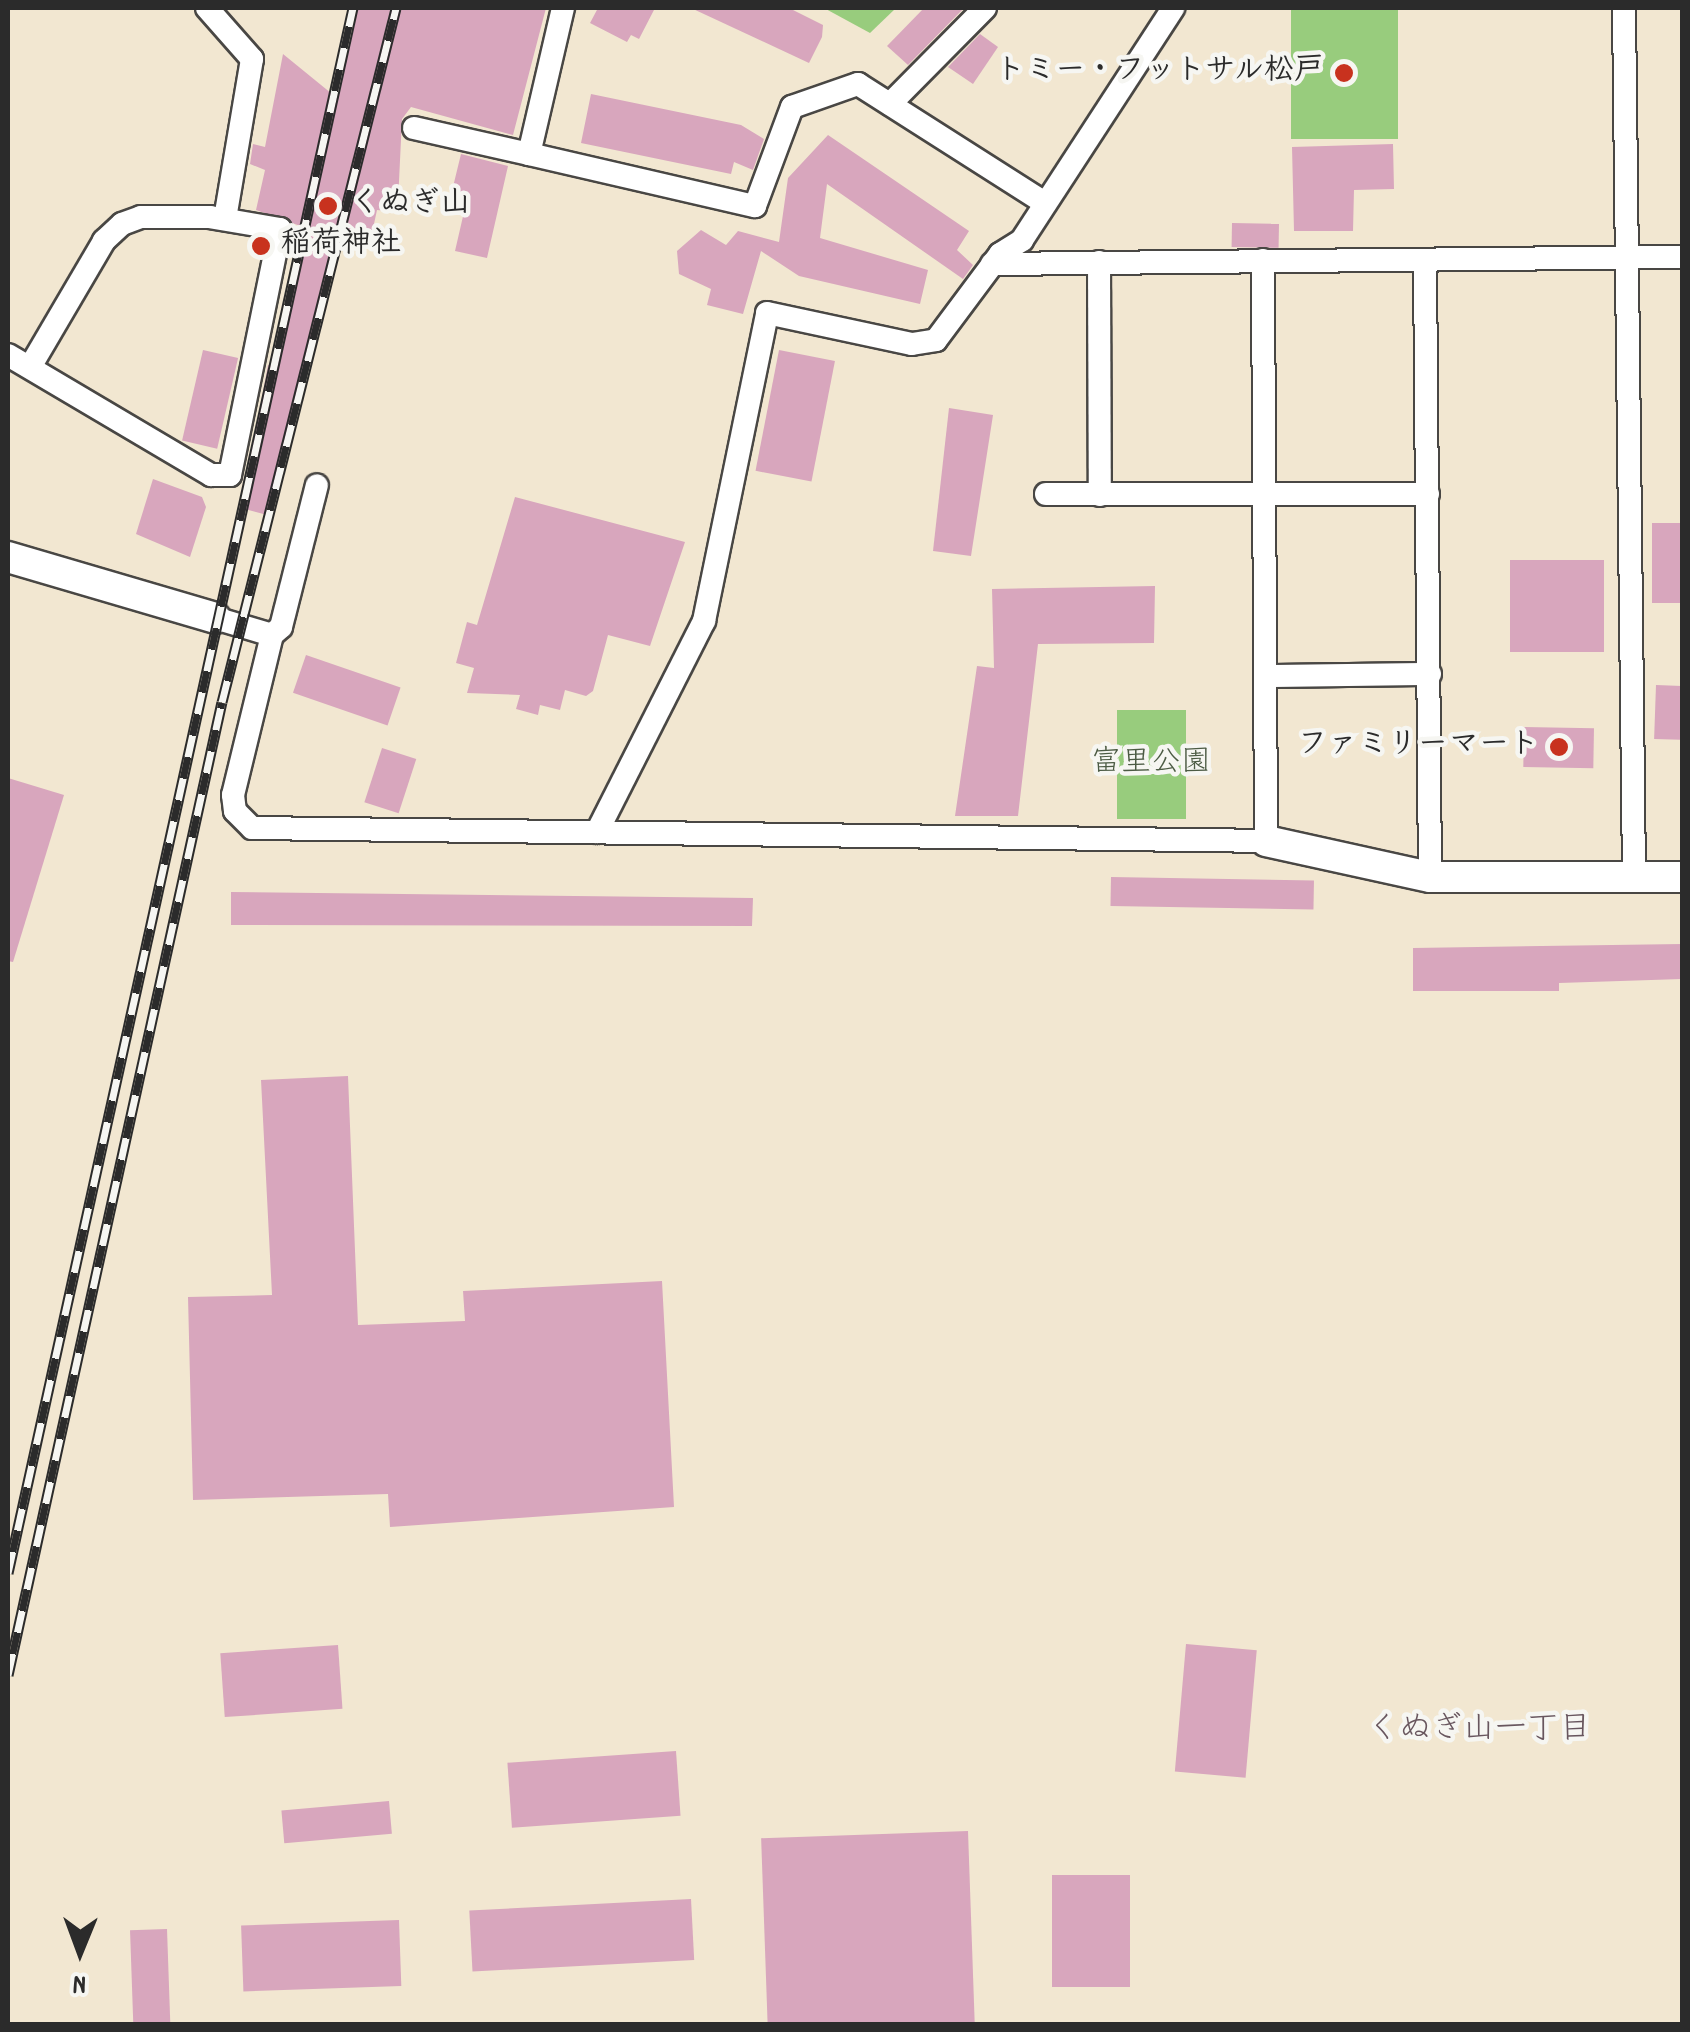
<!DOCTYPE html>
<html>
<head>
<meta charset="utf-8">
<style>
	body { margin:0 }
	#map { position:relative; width:1690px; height:2032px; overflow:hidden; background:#f2e7d1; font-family:Dekko,"Klee One",sans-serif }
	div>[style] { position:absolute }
	.green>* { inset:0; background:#98cc7d; transform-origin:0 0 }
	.building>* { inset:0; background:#d8a6bd; transform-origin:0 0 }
	.roads { filter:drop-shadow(2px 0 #494744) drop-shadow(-2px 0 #494744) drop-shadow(0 2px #494744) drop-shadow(0 -2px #494744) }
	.minor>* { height:22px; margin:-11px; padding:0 11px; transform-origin:11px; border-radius:11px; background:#fff }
	.tertiary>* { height:30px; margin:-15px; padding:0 15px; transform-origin:15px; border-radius:15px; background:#fff }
	.rail>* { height:11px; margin-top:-5.5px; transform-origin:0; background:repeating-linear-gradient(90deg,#f6f6f2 0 22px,#2b2b2b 0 44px); box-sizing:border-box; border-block:2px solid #2b2b2b }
	.dots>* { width:28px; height:28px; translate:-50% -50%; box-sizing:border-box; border:5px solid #f6f6f2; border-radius:50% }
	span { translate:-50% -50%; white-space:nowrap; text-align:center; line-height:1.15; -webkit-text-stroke:9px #f6f6f2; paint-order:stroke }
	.poi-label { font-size:30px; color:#2b2b2b; font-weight:700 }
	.right { translate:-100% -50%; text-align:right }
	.left { translate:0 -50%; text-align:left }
	.park-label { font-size:30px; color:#4c5b44 }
	.neighbourhood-label { font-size:32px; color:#68565e }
	.frame { position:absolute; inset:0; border:10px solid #2b2b2b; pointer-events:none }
	.north { position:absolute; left:30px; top:1902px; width:100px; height:100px; -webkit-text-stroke:8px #f6f6f2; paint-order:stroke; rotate:181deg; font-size:28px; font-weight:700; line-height:40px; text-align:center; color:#2b2b2b }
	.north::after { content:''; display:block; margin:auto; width:35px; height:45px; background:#2b2b2b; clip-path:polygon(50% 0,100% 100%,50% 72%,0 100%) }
</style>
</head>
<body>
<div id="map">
	<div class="green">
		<div style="clip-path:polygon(824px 8px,896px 8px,870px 33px)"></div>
		<div style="left:1291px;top:8px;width:107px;height:131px"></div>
		<div style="left:1117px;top:710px;width:69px;height:109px"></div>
	</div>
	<div class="building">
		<div style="clip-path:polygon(358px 8px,546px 8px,513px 135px,411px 107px,402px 119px,398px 202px,389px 202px,387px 211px,377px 210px,369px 247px,338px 241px,271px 516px,241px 508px,268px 365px,274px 366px,306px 228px,256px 210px,265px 170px,250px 164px,253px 144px,265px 147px,283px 54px,337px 98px)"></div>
		<div style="clip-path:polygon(598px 8px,655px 8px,639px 39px,631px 35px,627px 42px,590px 23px)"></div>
		<div style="clip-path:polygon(691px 8px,789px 8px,823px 25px,822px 37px,809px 63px)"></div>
		<div style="clip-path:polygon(924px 8px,964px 8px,908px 65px,887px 46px)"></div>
		<div style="clip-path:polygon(980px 34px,998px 47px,973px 84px,948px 67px)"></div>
		<div style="clip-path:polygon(591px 94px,741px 125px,764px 139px,753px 170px,734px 162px,731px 174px,581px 143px)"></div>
		<div style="clip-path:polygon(828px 135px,969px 231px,957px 250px,973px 265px,963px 279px,827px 184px,820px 238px,928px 270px,920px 304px,799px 276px,761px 251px,743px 314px,707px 305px,711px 289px,679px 274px,677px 251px,701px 230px,726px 245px,738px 231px,779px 242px,788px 178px)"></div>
		<div style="clip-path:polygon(1393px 144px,1394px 189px,1354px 190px,1353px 231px,1294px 231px,1292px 147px)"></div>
		<div style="clip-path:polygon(461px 154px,508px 166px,487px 258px,455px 251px,467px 199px,451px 195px)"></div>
		<div style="left:1232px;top:223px;width:47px;height:24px;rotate:1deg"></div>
		<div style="left:203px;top:350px;width:36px;height:93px;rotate:13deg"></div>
		<div style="left:779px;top:350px;width:57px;height:123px;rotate:11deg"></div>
		<div style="clip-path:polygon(949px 408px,993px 415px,971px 556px,933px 551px)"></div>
		<div style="clip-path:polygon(153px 479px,202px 497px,206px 507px,190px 557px,136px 534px)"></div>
		<div style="clip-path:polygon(515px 497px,685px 542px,650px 646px,608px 635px,593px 691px,586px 696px,565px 690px,560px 710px,540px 705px,538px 715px,516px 709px,520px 695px,467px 693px,474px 668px,456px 663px,467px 622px,477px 625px)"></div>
		<div style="left:1652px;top:523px;width:30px;height:80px"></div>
		<div style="left:1604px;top:560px;width:92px;height:94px;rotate:90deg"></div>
		<div style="clip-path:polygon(1155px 586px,1154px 643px,1038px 644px,1018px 816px,955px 816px,977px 666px,994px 668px,992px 589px)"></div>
		<div style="left:306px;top:655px;width:100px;height:40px;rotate:19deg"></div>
		<div style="left:1656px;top:685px;width:26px;height:54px;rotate:2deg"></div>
		<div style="left:1524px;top:727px;width:70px;height:40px;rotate:1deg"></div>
		<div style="left:382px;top:748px;width:36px;height:57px;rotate:18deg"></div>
		<div style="clip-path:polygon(8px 778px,64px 795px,13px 962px,8px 961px)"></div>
		<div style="left:1111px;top:877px;width:203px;height:29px;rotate:1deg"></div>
		<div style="clip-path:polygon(231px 892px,753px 898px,752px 926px,231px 925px)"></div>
		<div style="clip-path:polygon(1682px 944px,1682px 979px,1559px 983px,1559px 991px,1413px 991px,1413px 948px)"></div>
		<div style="clip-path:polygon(348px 1076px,358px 1325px,465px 1321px,463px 1291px,662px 1281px,674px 1507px,390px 1527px,388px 1494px,193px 1500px,188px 1297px,272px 1295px,261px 1080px)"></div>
		<div style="left:1186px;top:1644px;width:71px;height:128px;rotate:5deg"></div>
		<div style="left:338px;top:1645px;width:64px;height:118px;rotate:86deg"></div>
		<div style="left:676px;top:1751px;width:65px;height:169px;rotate:86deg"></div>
		<div style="left:389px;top:1801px;width:33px;height:108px;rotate:85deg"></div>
		<div style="left:968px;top:1831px;width:193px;height:207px;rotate:88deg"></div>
		<div style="left:1052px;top:1875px;width:78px;height:112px"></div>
		<div style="left:691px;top:1899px;width:61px;height:222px;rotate:87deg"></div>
		<div style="left:399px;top:1920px;width:66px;height:158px;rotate:88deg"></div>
		<div style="left:167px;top:1929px;width:95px;height:37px;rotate:88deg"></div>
	</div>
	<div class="roads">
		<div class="minor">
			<div style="left:207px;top:8px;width:68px;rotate:48.6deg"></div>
			<div style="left:252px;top:59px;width:162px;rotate:99.6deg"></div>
			<div style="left:563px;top:8px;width:150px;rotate:103.1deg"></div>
			<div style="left:529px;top:154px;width:232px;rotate:13deg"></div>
			<div style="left:755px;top:206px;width:106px;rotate:-69.5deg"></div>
			<div style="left:792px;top:107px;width:70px;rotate:-19.2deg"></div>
			<div style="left:858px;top:84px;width:222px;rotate:32.5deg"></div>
			<div style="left:1624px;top:8px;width:870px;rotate:89.34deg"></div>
			<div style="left:890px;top:104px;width:135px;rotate:-45.3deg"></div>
			<div style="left:414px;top:128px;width:118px;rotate:12.7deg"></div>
			<div style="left:1425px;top:260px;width:617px;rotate:89.54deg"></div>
			<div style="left:1099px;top:262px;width:233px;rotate:89.8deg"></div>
			<div style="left:992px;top:264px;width:690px;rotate:-0.58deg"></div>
			<div style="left:8px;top:355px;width:236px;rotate:30.6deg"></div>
			<div style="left:211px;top:475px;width:19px"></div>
			<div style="left:230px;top:475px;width:251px;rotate:-78.5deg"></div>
			<div style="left:280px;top:229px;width:71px;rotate:-170.3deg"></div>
			<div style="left:210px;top:217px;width:69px;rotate:180deg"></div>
			<div style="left:141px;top:217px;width:20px;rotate:160deg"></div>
			<div style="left:122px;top:224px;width:25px;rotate:137deg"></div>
			<div style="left:104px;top:241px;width:146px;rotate:120.4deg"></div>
			<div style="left:1046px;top:494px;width:382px"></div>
			<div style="left:215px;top:618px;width:59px;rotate:16.6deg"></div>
			<div style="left:272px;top:635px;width:165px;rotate:103.7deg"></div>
			<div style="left:233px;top:795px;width:16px;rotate:83deg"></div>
			<div style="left:235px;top:811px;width:24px;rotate:45deg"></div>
			<div style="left:252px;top:828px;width:1014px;rotate:0.73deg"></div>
			<div style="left:1266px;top:841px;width:581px;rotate:-90.3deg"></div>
			<div style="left:272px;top:635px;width:12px;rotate:-42deg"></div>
			<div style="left:281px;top:627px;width:146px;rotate:-75.8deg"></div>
			<div style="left:1266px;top:676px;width:164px;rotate:-0.7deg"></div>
			<div style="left:597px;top:832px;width:237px;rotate:-63.1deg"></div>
			<div style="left:704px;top:621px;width:314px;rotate:-78.4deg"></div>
			<div style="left:767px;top:313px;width:148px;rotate:12.1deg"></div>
			<div style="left:912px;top:344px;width:24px;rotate:-9deg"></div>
			<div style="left:936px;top:340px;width:107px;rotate:-53.3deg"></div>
			<div style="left:1000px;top:254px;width:26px;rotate:-32deg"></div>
			<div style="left:1022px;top:240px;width:277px;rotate:-56.9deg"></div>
		</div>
		<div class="tertiary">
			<div style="left:8px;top:557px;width:216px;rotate:16.4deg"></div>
			<div style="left:1266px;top:841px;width:168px;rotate:12.4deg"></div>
			<div style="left:1430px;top:877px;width:252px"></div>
		</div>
	</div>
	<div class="rail">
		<div style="left:8px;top:1573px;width:1603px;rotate:-77.57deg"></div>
		<div style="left:8px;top:1675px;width:996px;rotate:-77.6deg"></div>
		<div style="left:222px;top:702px;width:715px;rotate:-75.92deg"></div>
	</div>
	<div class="dots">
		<div style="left:1344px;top:73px;background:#c8321e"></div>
		<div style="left:328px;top:206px;background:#c8321e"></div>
		<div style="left:261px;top:246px;background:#c8321e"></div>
		<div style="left:1559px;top:747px;background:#c8321e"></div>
	</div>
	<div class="poi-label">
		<span class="right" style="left:1324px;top:73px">トミー・フットサル松戸</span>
		<span class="left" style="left:350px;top:206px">くぬぎ山</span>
		<span class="left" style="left:281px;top:246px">稲荷神社</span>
		<span class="right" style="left:1539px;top:747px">ファミリーマート</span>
	</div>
	<div class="park-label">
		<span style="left:1151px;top:765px">富里公園</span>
	</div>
	<div class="neighbourhood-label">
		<span style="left:1479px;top:1731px">くぬぎ山一丁目</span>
	</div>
	<div class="frame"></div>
	<div class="north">N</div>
</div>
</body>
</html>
